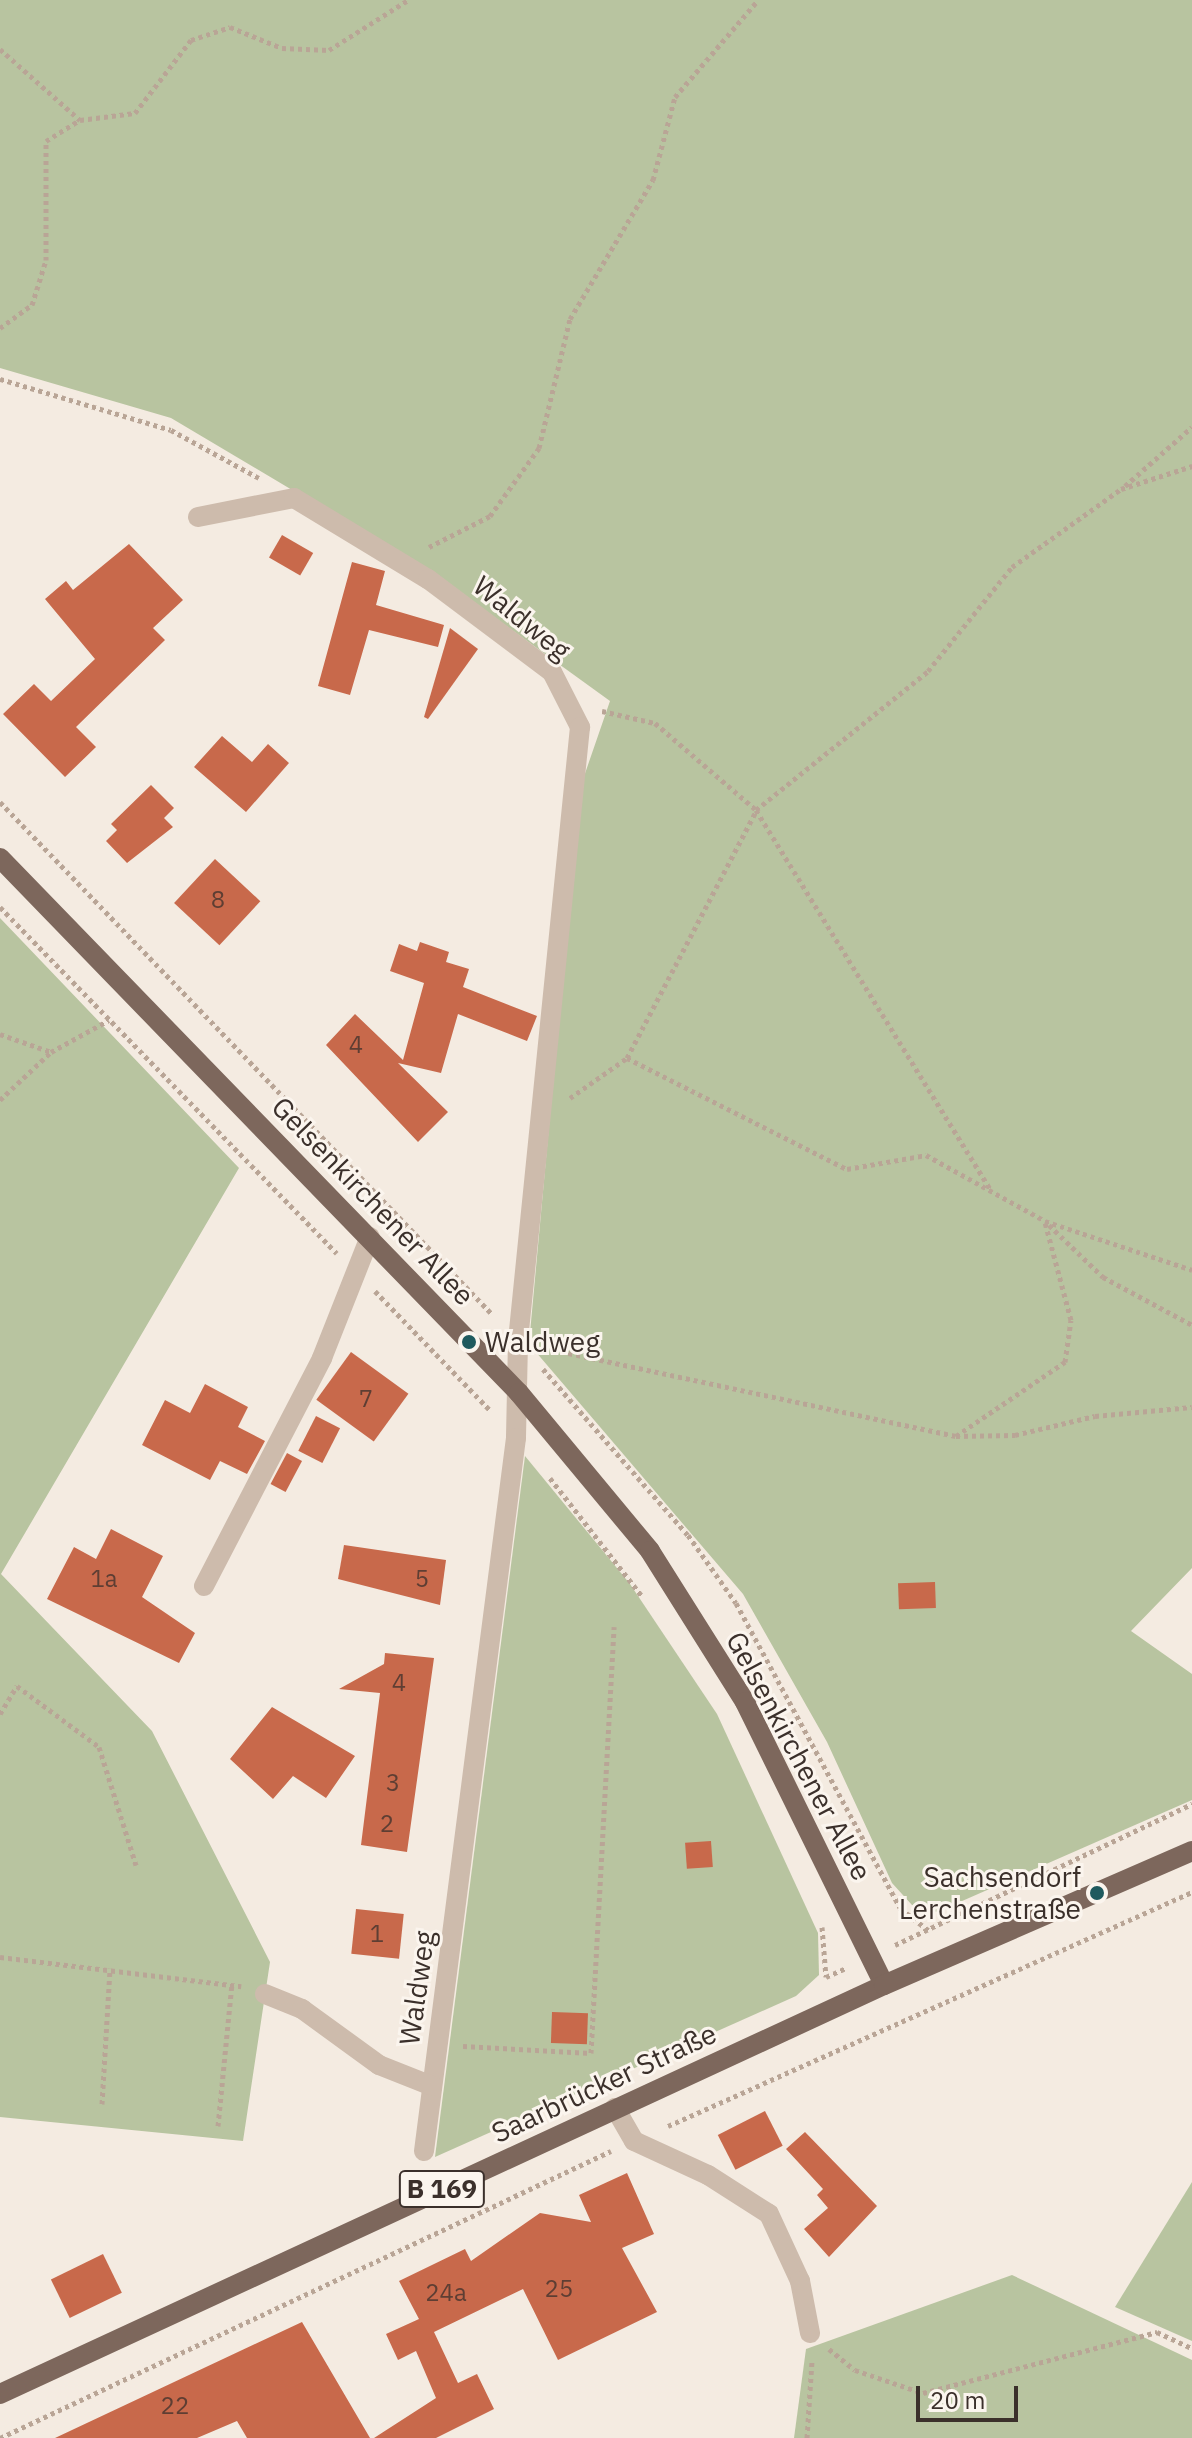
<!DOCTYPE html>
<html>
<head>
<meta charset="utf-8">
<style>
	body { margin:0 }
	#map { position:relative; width:1192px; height:2438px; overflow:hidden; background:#f4ebe1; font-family:"IBM Plex Sans",sans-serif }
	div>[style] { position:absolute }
	.green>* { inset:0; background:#b8c4a0 }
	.building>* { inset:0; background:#c8694b; transform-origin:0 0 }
	.path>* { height:5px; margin-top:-2.5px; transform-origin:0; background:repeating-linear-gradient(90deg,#b9a596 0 4px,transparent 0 8px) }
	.minor>* { height:20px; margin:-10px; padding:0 10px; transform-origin:10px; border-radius:10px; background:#cdbbac }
	.major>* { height:20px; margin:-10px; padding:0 10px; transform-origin:10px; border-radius:10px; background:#7d675c }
	.dots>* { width:22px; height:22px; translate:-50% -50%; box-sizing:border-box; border:4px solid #fbf5ee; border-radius:50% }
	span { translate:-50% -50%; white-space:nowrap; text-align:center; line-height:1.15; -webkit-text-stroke:6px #fbf5ee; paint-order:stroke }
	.number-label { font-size:24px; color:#5e3e33 }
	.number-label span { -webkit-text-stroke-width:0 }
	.shield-label span { padding:2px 6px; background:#fbf5ee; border:2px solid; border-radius:6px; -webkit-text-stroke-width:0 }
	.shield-label { font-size:26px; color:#3b302b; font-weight:700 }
	.street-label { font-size:28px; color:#3b302b }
	.poi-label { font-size:28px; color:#3b302b }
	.left { translate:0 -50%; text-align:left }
	.right { translate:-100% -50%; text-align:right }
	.scale { position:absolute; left:916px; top:2386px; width:102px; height:36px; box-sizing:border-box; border:4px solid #3b302b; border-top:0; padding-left:10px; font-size:24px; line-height:28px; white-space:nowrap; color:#3b302b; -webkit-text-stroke:6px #fbf5ee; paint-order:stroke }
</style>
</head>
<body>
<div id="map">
	<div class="green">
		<div style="clip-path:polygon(0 0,1192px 0,1192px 1568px,1131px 1631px,1192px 1674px,1192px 1800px,937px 1912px,912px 1905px,892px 1883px,827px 1742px,743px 1594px,529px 1344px,580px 788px,610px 701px,440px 578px,171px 418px,0 368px)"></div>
		<div style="clip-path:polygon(0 918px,239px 1168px,1px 1574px,152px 1731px,270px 1962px,243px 2141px,0 2117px)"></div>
		<div style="clip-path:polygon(525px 1456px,630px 1584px,717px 1714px,818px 1933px,819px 1975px,796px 1996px,435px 2157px)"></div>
		<div style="clip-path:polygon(1192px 2182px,1192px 2341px,1115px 2307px)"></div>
		<div style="clip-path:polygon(1012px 2275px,1192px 2360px,1192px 2438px,794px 2438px,806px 2349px)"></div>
	</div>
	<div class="building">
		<div style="left:282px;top:535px;width:36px;height:26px;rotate:30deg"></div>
		<div style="clip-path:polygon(129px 544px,183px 600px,153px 628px,165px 640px,76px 727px,96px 747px,65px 777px,3px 714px,34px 684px,51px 701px,95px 659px,45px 599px,66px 581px,73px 590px)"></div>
		<div style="clip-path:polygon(352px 562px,385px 571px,376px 605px,444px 625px,438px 647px,369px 630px,350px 695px,318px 686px)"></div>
		<div style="clip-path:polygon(450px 628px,478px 649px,428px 719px,424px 717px)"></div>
		<div style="clip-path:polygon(222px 736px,252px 762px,268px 744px,289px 763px,246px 812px,194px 767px)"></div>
		<div style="clip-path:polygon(151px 785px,174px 808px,164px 818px,173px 827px,127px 863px,106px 841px,117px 830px,111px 824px)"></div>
		<div style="left:215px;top:859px;width:62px;height:60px;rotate:43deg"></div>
		<div style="clip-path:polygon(420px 942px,449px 952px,446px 962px,469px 969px,463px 987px,537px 1016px,527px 1041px,458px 1014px,441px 1073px,398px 1063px,448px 1112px,418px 1142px,326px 1045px,355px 1014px,403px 1060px,424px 983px,390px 971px,399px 944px,417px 951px)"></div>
		<div style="left:351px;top:1352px;width:71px;height:59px;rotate:36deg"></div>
		<div style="clip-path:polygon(205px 1384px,248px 1407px,238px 1427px,265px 1441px,247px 1474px,220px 1461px,210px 1480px,142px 1445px,165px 1400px,190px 1413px)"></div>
		<div style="left:316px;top:1416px;width:27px;height:39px;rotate:27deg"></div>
		<div style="left:287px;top:1453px;width:17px;height:35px;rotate:28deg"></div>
		<div style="clip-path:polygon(111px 1529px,163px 1556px,142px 1597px,195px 1633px,179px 1663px,47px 1599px,74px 1547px,96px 1559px)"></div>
		<div style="clip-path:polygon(344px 1545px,446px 1560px,440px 1605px,338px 1579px)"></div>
		<div style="left:935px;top:1582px;width:26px;height:37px;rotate:88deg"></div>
		<div style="clip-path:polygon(385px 1653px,434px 1658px,407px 1852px,361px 1845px,380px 1693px,339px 1689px,384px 1664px)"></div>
		<div style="clip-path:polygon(272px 1707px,355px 1756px,326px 1798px,293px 1776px,273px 1799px,230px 1759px)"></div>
		<div style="left:711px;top:1841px;width:26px;height:26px;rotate:86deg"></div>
		<div style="left:356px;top:1909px;width:48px;height:45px;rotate:6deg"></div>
		<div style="left:552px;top:2012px;width:36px;height:31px;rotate:2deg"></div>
		<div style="left:765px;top:2111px;width:39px;height:53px;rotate:63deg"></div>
		<div style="clip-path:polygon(805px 2132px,877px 2206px,829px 2257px,804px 2229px,828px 2208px,817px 2195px,823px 2189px,786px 2149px)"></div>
		<div style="clip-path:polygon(627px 2173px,654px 2234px,622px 2248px,657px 2312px,558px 2360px,523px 2289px,434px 2332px,458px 2383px,477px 2374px,494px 2409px,436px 2438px,374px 2438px,436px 2398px,416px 2351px,398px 2360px,386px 2334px,419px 2319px,399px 2281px,465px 2249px,471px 2261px,540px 2213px,591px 2222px,579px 2195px)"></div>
		<div style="left:103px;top:2254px;width:43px;height:58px;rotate:64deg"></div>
		<div style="clip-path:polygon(302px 2322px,370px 2438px,247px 2438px,237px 2421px,197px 2438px,55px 2438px)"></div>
	</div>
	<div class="path">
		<div style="left:0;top:49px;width:107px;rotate:41.6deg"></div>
		<div style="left:0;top:328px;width:39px;rotate:-36deg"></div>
		<div style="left:32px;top:305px;width:47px;rotate:-72.7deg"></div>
		<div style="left:46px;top:260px;width:119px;rotate:-90deg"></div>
		<div style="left:46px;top:141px;width:40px;rotate:-32deg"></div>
		<div style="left:80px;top:120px;width:55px;rotate:-7.3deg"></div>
		<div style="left:135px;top:113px;width:92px;rotate:-52.5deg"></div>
		<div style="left:191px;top:40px;width:41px;rotate:-18.4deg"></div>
		<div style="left:230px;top:27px;width:56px;rotate:22deg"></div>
		<div style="left:282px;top:48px;width:47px;rotate:2.4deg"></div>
		<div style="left:329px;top:50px;width:93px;rotate:-32.3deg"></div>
		<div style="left:0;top:379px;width:178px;rotate:16.6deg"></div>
		<div style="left:171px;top:430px;width:100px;rotate:28.6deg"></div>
		<div style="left:1125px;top:486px;width:89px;rotate:-41.4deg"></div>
		<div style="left:429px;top:547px;width:68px;rotate:-26.9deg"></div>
		<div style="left:490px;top:516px;width:84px;rotate:-54.2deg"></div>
		<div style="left:539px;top:448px;width:133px;rotate:-76.5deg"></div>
		<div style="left:570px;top:319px;width:162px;rotate:-59.2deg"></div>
		<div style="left:653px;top:180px;width:86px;rotate:-75.2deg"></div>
		<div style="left:675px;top:97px;width:128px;rotate:-49.4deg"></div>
		<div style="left:602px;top:711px;width:54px;rotate:12.8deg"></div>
		<div style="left:655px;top:723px;width:133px;rotate:40.7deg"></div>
		<div style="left:756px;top:810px;width:221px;rotate:-38.9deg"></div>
		<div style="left:928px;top:671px;width:134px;rotate:-51.1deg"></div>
		<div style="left:1012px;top:567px;width:134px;rotate:-35.6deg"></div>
		<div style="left:1121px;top:489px;width:75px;rotate:-17.9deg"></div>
		<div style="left:0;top:802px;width:711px;rotate:46.14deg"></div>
		<div style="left:756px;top:810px;width:448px;rotate:58.3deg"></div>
		<div style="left:0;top:907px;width:483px;rotate:45.8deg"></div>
		<div style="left:0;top:1034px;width:54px;rotate:19.4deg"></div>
		<div style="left:627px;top:1058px;width:279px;rotate:-62.4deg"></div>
		<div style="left:570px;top:1098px;width:70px;rotate:-35.1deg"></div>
		<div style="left:627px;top:1058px;width:246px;rotate:26.8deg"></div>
		<div style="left:847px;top:1169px;width:80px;rotate:-10deg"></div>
		<div style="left:926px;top:1155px;width:136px;rotate:29deg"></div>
		<div style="left:1045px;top:1221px;width:155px;rotate:18.4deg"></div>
		<div style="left:0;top:1100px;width:70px;rotate:-43.3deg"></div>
		<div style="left:51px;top:1052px;width:66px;rotate:-28.9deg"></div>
		<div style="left:1049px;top:1225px;width:75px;rotate:43.9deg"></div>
		<div style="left:1103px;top:1277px;width:101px;rotate:28.3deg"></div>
		<div style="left:375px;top:1291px;width:165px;rotate:46deg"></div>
		<div style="left:545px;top:1348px;width:420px;rotate:12.1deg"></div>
		<div style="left:956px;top:1436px;width:59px;rotate:-1deg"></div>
		<div style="left:1015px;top:1435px;width:82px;rotate:-13.4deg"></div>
		<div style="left:1095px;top:1416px;width:97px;rotate:-5.3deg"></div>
		<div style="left:543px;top:1369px;width:220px;rotate:48.9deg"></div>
		<div style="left:688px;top:1535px;width:83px;rotate:54.8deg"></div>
		<div style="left:736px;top:1603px;width:346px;rotate:61.7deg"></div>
		<div style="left:900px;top:1908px;width:36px;rotate:38deg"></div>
		<div style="left:956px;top:1436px;width:132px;rotate:-34.2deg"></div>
		<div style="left:1065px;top:1362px;width:42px;rotate:-81.9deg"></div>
		<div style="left:1071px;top:1320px;width:101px;rotate:-104.9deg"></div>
		<div style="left:550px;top:1478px;width:150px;rotate:52.1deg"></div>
		<div style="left:0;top:1714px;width:33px;rotate:-59deg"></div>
		<div style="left:17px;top:1686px;width:102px;rotate:36.6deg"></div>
		<div style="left:99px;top:1747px;width:124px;rotate:72.6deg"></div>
		<div style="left:822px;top:1927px;width:50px;rotate:85.4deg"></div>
		<div style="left:895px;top:1945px;width:329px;rotate:-25.4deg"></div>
		<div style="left:0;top:1957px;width:243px;rotate:6.9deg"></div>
		<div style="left:826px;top:1977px;width:22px;rotate:-24deg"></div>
		<div style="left:463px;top:2046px;width:128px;rotate:3.1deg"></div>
		<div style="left:591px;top:2053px;width:427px;rotate:-86.9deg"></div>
		<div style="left:102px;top:2104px;width:136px;rotate:-86.6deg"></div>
		<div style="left:218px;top:2126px;width:144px;rotate:-84.4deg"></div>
		<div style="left:668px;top:2126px;width:574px;rotate:-24.06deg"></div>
		<div style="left:829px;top:2349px;width:33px;rotate:39deg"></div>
		<div style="left:855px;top:2370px;width:72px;rotate:18.7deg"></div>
		<div style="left:923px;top:2393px;width:242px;rotate:-14.6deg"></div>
		<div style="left:1157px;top:2332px;width:38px;rotate:25deg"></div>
		<div style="left:0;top:2438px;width:675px;rotate:-25.16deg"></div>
		<div style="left:807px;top:2438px;width:78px;rotate:-86.3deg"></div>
	</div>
	<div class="minor">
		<div style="left:198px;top:517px;width:98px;rotate:-11.2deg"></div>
		<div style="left:294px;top:498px;width:157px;rotate:31.2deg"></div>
		<div style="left:428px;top:579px;width:155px;rotate:36.9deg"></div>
		<div style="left:552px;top:672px;width:62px;rotate:63deg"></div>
		<div style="left:580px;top:727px;width:617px;rotate:95.77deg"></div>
		<div style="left:518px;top:1341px;width:97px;rotate:91.2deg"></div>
		<div style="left:516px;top:1438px;width:719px;rotate:97.35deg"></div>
		<div style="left:204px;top:1586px;width:257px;rotate:-62.6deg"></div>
		<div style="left:322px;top:1358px;width:130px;rotate:-68.4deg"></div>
		<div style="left:265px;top:1994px;width:40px;rotate:22deg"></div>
		<div style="left:302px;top:2009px;width:95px;rotate:36deg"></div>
		<div style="left:379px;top:2065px;width:57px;rotate:21.6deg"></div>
		<div style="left:615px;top:2108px;width:38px;rotate:60deg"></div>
		<div style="left:634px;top:2141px;width:81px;rotate:24.7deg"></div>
		<div style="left:708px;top:2175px;width:72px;rotate:32.6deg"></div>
		<div style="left:769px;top:2214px;width:74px;rotate:65.2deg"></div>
		<div style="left:800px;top:2281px;width:53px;rotate:79.1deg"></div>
	</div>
	<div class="major">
		<div style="left:0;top:858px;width:745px;rotate:45.87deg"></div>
		<div style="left:519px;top:1393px;width:205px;rotate:50.3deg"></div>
		<div style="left:650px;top:1551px;width:178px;rotate:57.8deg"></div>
		<div style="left:745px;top:1702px;width:315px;rotate:63.8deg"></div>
		<div style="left:0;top:2394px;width:974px;rotate:-24.83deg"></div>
		<div style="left:884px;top:1985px;width:336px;rotate:-23.5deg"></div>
	</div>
	<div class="dots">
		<div style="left:469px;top:1342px;background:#1f5a5e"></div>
		<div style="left:1097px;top:1893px;background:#1f5a5e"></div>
	</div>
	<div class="number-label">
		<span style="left:218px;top:900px">8</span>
		<span style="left:356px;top:1045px">4</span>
		<span style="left:366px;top:1399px">7</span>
		<span style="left:104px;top:1579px">1a</span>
		<span style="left:422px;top:1579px">5</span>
		<span style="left:399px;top:1683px">4</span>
		<span style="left:393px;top:1783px">3</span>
		<span style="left:387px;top:1824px">2</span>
		<span style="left:377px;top:1934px">1</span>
		<span style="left:559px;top:2289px">25</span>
		<span style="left:446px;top:2293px">24a</span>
		<span style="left:175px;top:2406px">22</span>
	</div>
	<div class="shield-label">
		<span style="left:442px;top:2189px">B 169</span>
	</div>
	<div class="street-label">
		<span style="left:522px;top:618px;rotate:39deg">Waldweg</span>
		<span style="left:373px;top:1201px;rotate:46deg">Gelsenkirchener Allee</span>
		<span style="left:799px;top:1756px;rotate:62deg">Gelsenkirchener Allee</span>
		<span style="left:417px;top:1988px;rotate:-82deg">Waldweg</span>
		<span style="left:604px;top:2083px;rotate:-25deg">Saarbrücker Straße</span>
	</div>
	<div class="poi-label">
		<span class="left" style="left:485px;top:1342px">Waldweg</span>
		<span class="right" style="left:1081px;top:1893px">Sachsendorf<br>Lerchenstraße</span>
	</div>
	<div class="scale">20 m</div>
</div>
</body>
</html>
